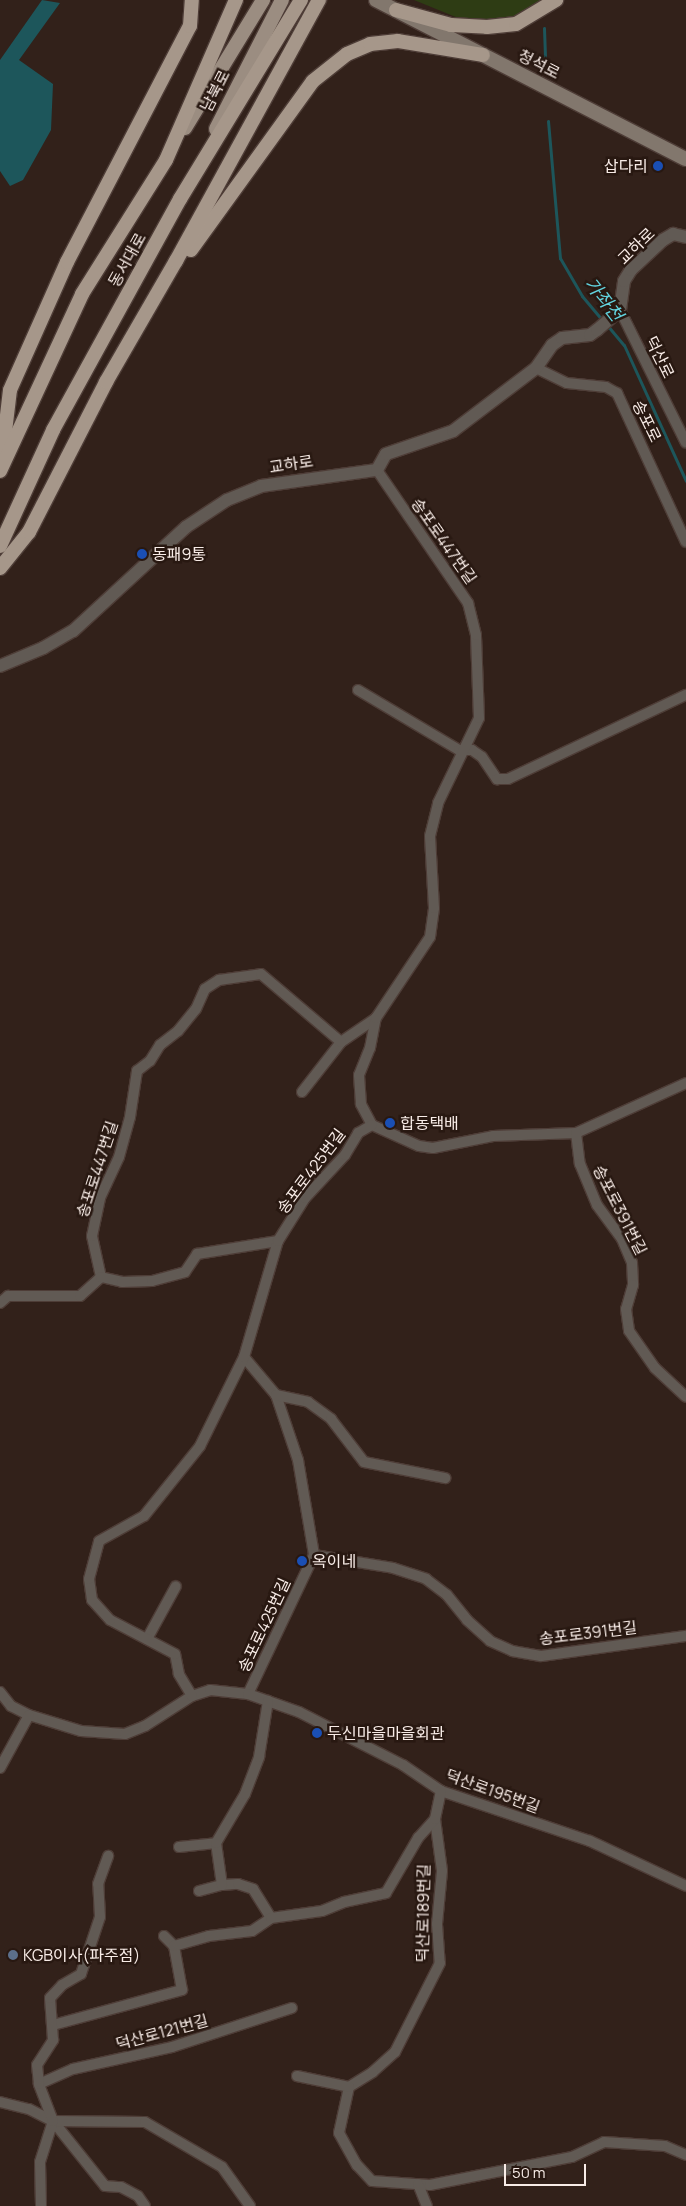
<!DOCTYPE html>
<html>
<head>
<meta charset="utf-8">
<style>
	body { margin:0 }
	#map { position:relative; width:686px; height:2206px; overflow:hidden; background:#32211a; font-family:Manrope,"Noto Sans KR",sans-serif }
	div>[style] { position:absolute }
	.green>* { inset:0; background:#2e3c14 }
	.water>* { inset:0; background:#1d565b }
	.stream>* { height:3px; margin:-1.5px; padding:0 1.5px; transform-origin:1.5px; border-radius:1.5px; background:#1d565b }
	.roads { filter:drop-shadow(1px 0 #4e3d37) drop-shadow(-1px 0 #4e3d37) drop-shadow(0 1px #4e3d37) drop-shadow(0 -1px #4e3d37) }
	.minor>* { height:10px; margin:-5px; padding:0 5px; transform-origin:5px; border-radius:5px; background:#615a54 }
	.tertiary>* { height:12px; margin:-6px; padding:0 6px; transform-origin:6px; border-radius:6px; background:#615a54 }
	.secondary>* { height:14px; margin:-7px; padding:0 7px; transform-origin:7px; border-radius:7px; background:#82776d }
	.primary>* { height:14px; margin:-7px; padding:0 7px; transform-origin:7px; border-radius:7px; background:#9b8d81 }
	.trunk>* { height:14px; margin:-7px; padding:0 7px; transform-origin:7px; border-radius:7px; background:#a6978a }
	.dots>* { width:14px; height:14px; translate:-50% -50%; box-sizing:border-box; border:2px solid #281811; border-radius:50% }
	span { translate:-50% -50%; white-space:nowrap; text-align:center; line-height:1.15; -webkit-text-stroke:5px #281811; paint-order:stroke }
	.street-label { font-size:16px; color:#f8ece7 }
	.poi-label { font-size:16px; color:#f8ece7 }
	.right { translate:-100% -50%; text-align:right }
	.left { translate:0 -50%; text-align:left }
	.water-label { font-size:18px; color:#62d3de; font-style:italic }
	.scale { position:absolute; left:504px; top:2164px; width:82px; height:22px; box-sizing:border-box; border:2px solid #f8ece7; border-top:0; padding-left:6px; font-size:15px; line-height:18px; white-space:nowrap; color:#f8ece7; -webkit-text-stroke:4px #281811; paint-order:stroke }
</style>
</head>
<body>
<div id="map">
	<div class="green">
		<div style="clip-path:polygon(414px 0,546px 0,516px 17px,468px 22px)"></div>
	</div>
	<div class="water">
		<div style="clip-path:polygon(42px 0,60px 3px,19px 60px,53px 84px,51px 130px,23px 180px,10px 186px,0 171px,0 60px)"></div>
	</div>
	<div class="stream">
		<div style="left:544px;top:28px;width:35px;rotate:88deg"></div>
		<div style="left:548px;top:121px;width:138px;rotate:85deg"></div>
		<div style="left:560px;top:258px;width:44px;rotate:59.9deg"></div>
		<div style="left:582px;top:296px;width:33px;rotate:50deg"></div>
		<div style="left:607px;top:325px;width:26px;rotate:50deg"></div>
		<div style="left:624px;top:345px;width:149px;rotate:65.5deg"></div>
	</div>
	<div class="roads">
		<div class="minor">
			<div style="left:620px;top:310px;width:148px;rotate:63.6deg"></div>
			<div style="left:536px;top:368px;width:34px;rotate:26deg"></div>
			<div style="left:567px;top:383px;width:39px;rotate:6deg"></div>
			<div style="left:606px;top:387px;width:13px;rotate:29deg"></div>
			<div style="left:617px;top:393px;width:164px;rotate:65.2deg"></div>
			<div style="left:358px;top:690px;width:117px;rotate:30.7deg"></div>
			<div style="left:459px;top:750px;width:13px"></div>
			<div style="left:472px;top:750px;width:12px;rotate:35deg"></div>
			<div style="left:482px;top:757px;width:27px;rotate:56deg"></div>
			<div style="left:497px;top:779px;width:11px"></div>
			<div style="left:508px;top:779px;width:197px;rotate:-25.3deg"></div>
			<div style="left:302px;top:1092px;width:63px;rotate:-52deg"></div>
			<div style="left:341px;top:1042px;width:42px;rotate:-34.4deg"></div>
			<div style="left:372px;top:1125px;width:24px;rotate:-118deg"></div>
			<div style="left:361px;top:1104px;width:29px;rotate:-94deg"></div>
			<div style="left:359px;top:1075px;width:29px;rotate:-68deg"></div>
			<div style="left:370px;top:1048px;width:31px;rotate:-79deg"></div>
			<div style="left:376px;top:1018px;width:97px;rotate:-56.3deg"></div>
			<div style="left:430px;top:937px;width:29px;rotate:-82deg"></div>
			<div style="left:434px;top:908px;width:72px;rotate:-93.2deg"></div>
			<div style="left:430px;top:836px;width:34px;rotate:-76deg"></div>
			<div style="left:438px;top:803px;width:94px;rotate:-64.2deg"></div>
			<div style="left:479px;top:718px;width:83px;rotate:-92.1deg"></div>
			<div style="left:476px;top:635px;width:33px;rotate:-104deg"></div>
			<div style="left:468px;top:603px;width:161px;rotate:-124.4deg"></div>
			<div style="left:372px;top:1125px;width:51px;rotate:24.1deg"></div>
			<div style="left:419px;top:1146px;width:14px;rotate:8deg"></div>
			<div style="left:433px;top:1148px;width:61px;rotate:-11.3deg"></div>
			<div style="left:493px;top:1136px;width:83px;rotate:-2.1deg"></div>
			<div style="left:576px;top:1133px;width:121px;rotate:-24.4deg"></div>
			<div style="left:576px;top:1133px;width:31px;rotate:83deg"></div>
			<div style="left:580px;top:1164px;width:44px;rotate:67.5deg"></div>
			<div style="left:597px;top:1205px;width:42px;rotate:53.7deg"></div>
			<div style="left:622px;top:1239px;width:26px;rotate:67deg"></div>
			<div style="left:632px;top:1263px;width:22px;rotate:87deg"></div>
			<div style="left:633px;top:1285px;width:25px;rotate:106deg"></div>
			<div style="left:626px;top:1309px;width:22px;rotate:82deg"></div>
			<div style="left:629px;top:1331px;width:45px;rotate:54.9deg"></div>
			<div style="left:655px;top:1368px;width:42px;rotate:43.1deg"></div>
			<div style="left:101px;top:1277px;width:42px;rotate:-102.4deg"></div>
			<div style="left:92px;top:1236px;width:39px;rotate:-78deg"></div>
			<div style="left:100px;top:1198px;width:45px;rotate:-65.1deg"></div>
			<div style="left:119px;top:1157px;width:41px;rotate:-74.6deg"></div>
			<div style="left:130px;top:1117px;width:47px;rotate:-81.3deg"></div>
			<div style="left:137px;top:1071px;width:16px;rotate:-38deg"></div>
			<div style="left:150px;top:1061px;width:19px;rotate:-58deg"></div>
			<div style="left:160px;top:1045px;width:23px;rotate:-38deg"></div>
			<div style="left:178px;top:1031px;width:28px;rotate:-51deg"></div>
			<div style="left:196px;top:1009px;width:22px;rotate:-66deg"></div>
			<div style="left:205px;top:989px;width:17px;rotate:-33deg"></div>
			<div style="left:219px;top:980px;width:42px;rotate:-8.1deg"></div>
			<div style="left:261px;top:974px;width:105px;rotate:40.4deg"></div>
			<div style="left:0;top:1303px;width:11px;rotate:-41deg"></div>
			<div style="left:8px;top:1296px;width:72px"></div>
			<div style="left:80px;top:1296px;width:28px;rotate:-42deg"></div>
			<div style="left:101px;top:1277px;width:22px;rotate:13deg"></div>
			<div style="left:122px;top:1282px;width:30px;rotate:-2deg"></div>
			<div style="left:152px;top:1281px;width:34px;rotate:-15deg"></div>
			<div style="left:185px;top:1272px;width:22px;rotate:-56deg"></div>
			<div style="left:197px;top:1254px;width:82px;rotate:-9.1deg"></div>
			<div style="left:244px;top:1357px;width:50px;rotate:49.9deg"></div>
			<div style="left:276px;top:1395px;width:69px;rotate:71.3deg"></div>
			<div style="left:298px;top:1460px;width:96px;rotate:80.4deg"></div>
			<div style="left:314px;top:1555px;width:154px;rotate:115.4deg"></div>
			<div style="left:276px;top:1395px;width:33px;rotate:12deg"></div>
			<div style="left:308px;top:1402px;width:29px;rotate:36deg"></div>
			<div style="left:331px;top:1419px;width:54px;rotate:52.5deg"></div>
			<div style="left:364px;top:1462px;width:83px;rotate:11.2deg"></div>
			<div style="left:314px;top:1555px;width:80px;rotate:9.3deg"></div>
			<div style="left:393px;top:1568px;width:35px;rotate:18deg"></div>
			<div style="left:426px;top:1579px;width:26px;rotate:37deg"></div>
			<div style="left:447px;top:1595px;width:32px;rotate:51deg"></div>
			<div style="left:467px;top:1620px;width:31px;rotate:42deg"></div>
			<div style="left:490px;top:1641px;width:24px;rotate:24deg"></div>
			<div style="left:512px;top:1651px;width:29px;rotate:10deg"></div>
			<div style="left:541px;top:1656px;width:146px;rotate:-7.9deg"></div>
			<div style="left:147px;top:1639px;width:60px;rotate:-61.3deg"></div>
			<div style="left:0;top:1692px;width:18px;rotate:52deg"></div>
			<div style="left:11px;top:1706px;width:20px;rotate:27deg"></div>
			<div style="left:29px;top:1715px;width:54px;rotate:17.1deg"></div>
			<div style="left:81px;top:1731px;width:44px;rotate:3.9deg"></div>
			<div style="left:125px;top:1734px;width:22px;rotate:-22deg"></div>
			<div style="left:145px;top:1726px;width:56px;rotate:-32.6deg"></div>
			<div style="left:192px;top:1696px;width:19px;rotate:-18deg"></div>
			<div style="left:210px;top:1690px;width:38px;rotate:6deg"></div>
			<div style="left:248px;top:1694px;width:54px;rotate:19.4deg"></div>
			<div style="left:299px;top:1712px;width:117px;rotate:27deg"></div>
			<div style="left:403px;top:1765px;width:46px;rotate:34.4deg"></div>
			<div style="left:441px;top:1791px;width:157px;rotate:18.6deg"></div>
			<div style="left:590px;top:1841px;width:106px;rotate:25.1deg"></div>
			<div style="left:192px;top:1696px;width:26px;rotate:-121deg"></div>
			<div style="left:179px;top:1674px;width:20px;rotate:-101deg"></div>
			<div style="left:175px;top:1654px;width:73px;rotate:-152.4deg"></div>
			<div style="left:110px;top:1620px;width:27px;rotate:-132deg"></div>
			<div style="left:92px;top:1600px;width:21px;rotate:-98deg"></div>
			<div style="left:89px;top:1579px;width:39px;rotate:-75deg"></div>
			<div style="left:99px;top:1541px;width:51px;rotate:-29.1deg"></div>
			<div style="left:144px;top:1516px;width:90px;rotate:-51.3deg"></div>
			<div style="left:200px;top:1446px;width:99px;rotate:-63.7deg"></div>
			<div style="left:244px;top:1357px;width:121px;rotate:-73.7deg"></div>
			<div style="left:278px;top:1241px;width:51px;rotate:-57.9deg"></div>
			<div style="left:305px;top:1198px;width:59px;rotate:-47.1deg"></div>
			<div style="left:345px;top:1155px;width:26px;rotate:-59deg"></div>
			<div style="left:358px;top:1133px;width:16px;rotate:-30deg"></div>
			<div style="left:0;top:1768px;width:60px;rotate:-61.3deg"></div>
			<div style="left:435px;top:1819px;width:52px;rotate:82.3deg"></div>
			<div style="left:442px;top:1871px;width:53px;rotate:95.4deg"></div>
			<div style="left:437px;top:1924px;width:39px;rotate:86deg"></div>
			<div style="left:440px;top:1963px;width:100px;rotate:116.8deg"></div>
			<div style="left:395px;top:2052px;width:30px;rotate:138deg"></div>
			<div style="left:373px;top:2072px;width:28px;rotate:148deg"></div>
			<div style="left:349px;top:2087px;width:47px;rotate:102.3deg"></div>
			<div style="left:339px;top:2133px;width:37px;rotate:61deg"></div>
			<div style="left:357px;top:2165px;width:22px;rotate:47deg"></div>
			<div style="left:372px;top:2181px;width:58px;rotate:3.9deg"></div>
			<div style="left:430px;top:2185px;width:145px;rotate:-11.2deg"></div>
			<div style="left:572px;top:2157px;width:35px;rotate:-25deg"></div>
			<div style="left:604px;top:2142px;width:61px;rotate:3.8deg"></div>
			<div style="left:665px;top:2146px;width:23px;rotate:23deg"></div>
			<div style="left:179px;top:1847px;width:37px;rotate:-6deg"></div>
			<div style="left:222px;top:1885px;width:16px;rotate:-4deg"></div>
			<div style="left:238px;top:1884px;width:16px;rotate:18deg"></div>
			<div style="left:253px;top:1889px;width:34px;rotate:58deg"></div>
			<div style="left:199px;top:1891px;width:24px;rotate:-15deg"></div>
			<div style="left:222px;top:1885px;width:42px;rotate:-98.1deg"></div>
			<div style="left:216px;top:1843px;width:57px;rotate:-59.4deg"></div>
			<div style="left:245px;top:1794px;width:40px;rotate:-69deg"></div>
			<div style="left:259px;top:1757px;width:57px;rotate:-80.9deg"></div>
			<div style="left:164px;top:1936px;width:14px;rotate:45deg"></div>
			<div style="left:53px;top:2025px;width:134px;rotate:-15.2deg"></div>
			<div style="left:182px;top:1990px;width:45px;rotate:-100.3deg"></div>
			<div style="left:174px;top:1946px;width:36px;rotate:-16deg"></div>
			<div style="left:209px;top:1936px;width:43px;rotate:-6.6deg"></div>
			<div style="left:252px;top:1931px;width:23px;rotate:-34deg"></div>
			<div style="left:271px;top:1918px;width:51px;rotate:-7.8deg"></div>
			<div style="left:322px;top:1911px;width:24px;rotate:-22deg"></div>
			<div style="left:344px;top:1902px;width:43px;rotate:-12.1deg"></div>
			<div style="left:386px;top:1893px;width:64px;rotate:-59.8deg"></div>
			<div style="left:418px;top:1838px;width:25px;rotate:-48deg"></div>
			<div style="left:435px;top:1819px;width:29px;rotate:-78deg"></div>
			<div style="left:297px;top:2076px;width:53px;rotate:11.9deg"></div>
			<div style="left:39px;top:2084px;width:37px;rotate:-24deg"></div>
			<div style="left:73px;top:2069px;width:101px;rotate:-12.5deg"></div>
			<div style="left:172px;top:2047px;width:126px;rotate:-18deg"></div>
			<div style="left:0;top:2102px;width:30px;rotate:14deg"></div>
			<div style="left:29px;top:2109px;width:27px;rotate:27deg"></div>
			<div style="left:53px;top:2121px;width:83px;rotate:51.3deg"></div>
			<div style="left:105px;top:2186px;width:16px;rotate:4deg"></div>
			<div style="left:121px;top:2187px;width:19px;rotate:28deg"></div>
			<div style="left:138px;top:2196px;width:12px;rotate:55deg"></div>
			<div style="left:53px;top:2121px;width:92px;rotate:0.6deg"></div>
			<div style="left:145px;top:2122px;width:89px;rotate:30.3deg"></div>
			<div style="left:222px;top:2167px;width:48px;rotate:54.3deg"></div>
			<div style="left:418px;top:2184px;width:24px;rotate:68deg"></div>
			<div style="left:41px;top:2206px;width:44px;rotate:-91.3deg"></div>
			<div style="left:40px;top:2162px;width:43px;rotate:-72.4deg"></div>
			<div style="left:53px;top:2121px;width:40px;rotate:-111deg"></div>
			<div style="left:39px;top:2084px;width:19px;rotate:-96deg"></div>
			<div style="left:37px;top:2065px;width:30px;rotate:-57deg"></div>
			<div style="left:53px;top:2040px;width:42px;rotate:-94.1deg"></div>
			<div style="left:50px;top:1998px;width:18px;rotate:-47deg"></div>
			<div style="left:62px;top:1985px;width:22px;rotate:-30deg"></div>
			<div style="left:81px;top:1974px;width:60px;rotate:-71.6deg"></div>
			<div style="left:100px;top:1917px;width:33px;rotate:-93deg"></div>
			<div style="left:98px;top:1884px;width:30px;rotate:-70deg"></div>
		</div>
		<div class="tertiary">
			<div style="left:0;top:666px;width:47px;rotate:-22.7deg"></div>
			<div style="left:43px;top:648px;width:34px;rotate:-30deg"></div>
			<div style="left:73px;top:631px;width:154px;rotate:-42.6deg"></div>
			<div style="left:186px;top:527px;width:49px;rotate:-33.4deg"></div>
			<div style="left:227px;top:500px;width:37px;rotate:-22deg"></div>
			<div style="left:261px;top:486px;width:117px;rotate:-7.9deg"></div>
			<div style="left:377px;top:470px;width:18px;rotate:-61deg"></div>
			<div style="left:386px;top:454px;width:71px;rotate:-18.9deg"></div>
			<div style="left:453px;top:431px;width:104px;rotate:-37.2deg"></div>
			<div style="left:536px;top:368px;width:28px;rotate:-55deg"></div>
			<div style="left:552px;top:345px;width:12px;rotate:-35deg"></div>
			<div style="left:562px;top:338px;width:28px;rotate:-6deg"></div>
			<div style="left:590px;top:335px;width:9px;rotate:-36deg"></div>
			<div style="left:597px;top:330px;width:30px;rotate:-41deg"></div>
			<div style="left:620px;top:310px;width:29px;rotate:-82deg"></div>
			<div style="left:624px;top:281px;width:13px;rotate:-58deg"></div>
			<div style="left:631px;top:270px;width:44px;rotate:-43.2deg"></div>
			<div style="left:663px;top:240px;width:12px;rotate:-31deg"></div>
			<div style="left:673px;top:234px;width:13px;rotate:13deg"></div>
		</div>
		<div class="secondary">
			<div style="left:376px;top:0;width:348px;rotate:27.2deg"></div>
		</div>
		<div class="primary">
			<div style="left:185px;top:128px;width:150px;rotate:-58.6deg"></div>
			<div style="left:216px;top:129px;width:145px;rotate:-62.9deg"></div>
		</div>
		<div class="trunk">
			<div style="left:396px;top:10px;width:57px;rotate:15.3deg"></div>
			<div style="left:451px;top:25px;width:36px;rotate:3deg"></div>
			<div style="left:487px;top:27px;width:29px;rotate:-6deg"></div>
			<div style="left:516px;top:24px;width:47px;rotate:-31deg"></div>
			<div style="left:191px;top:250px;width:208px;rotate:-54.2deg"></div>
			<div style="left:313px;top:81px;width:43px;rotate:-38.5deg"></div>
			<div style="left:347px;top:54px;width:25px;rotate:-23deg"></div>
			<div style="left:370px;top:44px;width:28px;rotate:-6deg"></div>
			<div style="left:398px;top:41px;width:86px;rotate:9.4deg"></div>
			<div style="left:2px;top:457px;width:67px;rotate:-83.2deg"></div>
			<div style="left:10px;top:390px;width:140px;rotate:-66deg"></div>
			<div style="left:67px;top:262px;width:266px;rotate:-62.5deg"></div>
			<div style="left:190px;top:26px;width:26px;rotate:-86deg"></div>
			<div style="left:0;top:471px;width:195px;rotate:-65.1deg"></div>
			<div style="left:82px;top:294px;width:158px;rotate:-57.9deg"></div>
			<div style="left:166px;top:160px;width:175px;rotate:-66.4deg"></div>
			<div style="left:0;top:546px;width:128px;rotate:-65.4deg"></div>
			<div style="left:53px;top:430px;width:264px;rotate:-61.2deg"></div>
			<div style="left:180px;top:199px;width:233px;rotate:-58.7deg"></div>
			<div style="left:0;top:568px;width:46px;rotate:-51.1deg"></div>
			<div style="left:29px;top:532px;width:169px;rotate:-62.8deg"></div>
			<div style="left:106px;top:382px;width:140px;rotate:-60deg"></div>
			<div style="left:176px;top:261px;width:298px;rotate:-61.3deg"></div>
		</div>
	</div>
	<div class="dots">
		<div style="left:658px;top:166px;background:#1a4fb4"></div>
		<div style="left:142px;top:554px;background:#1a4fb4"></div>
		<div style="left:390px;top:1123px;background:#1a4fb4"></div>
		<div style="left:302px;top:1561px;background:#1a4fb4"></div>
		<div style="left:317px;top:1733px;background:#1a4fb4"></div>
		<div style="left:13px;top:1955px;background:#5c6f8a"></div>
	</div>
	<div class="street-label">
		<span style="left:539px;top:64px;rotate:27deg">청석로</span>
		<span style="left:215px;top:91px;rotate:-63deg">남북로</span>
		<span style="left:636px;top:246px;rotate:-44deg">교하로</span>
		<span style="left:127px;top:260px;rotate:-61deg">동서대로</span>
		<span style="left:660px;top:357px;rotate:64deg">덕산로</span>
		<span style="left:647px;top:421px;rotate:64deg">송포로</span>
		<span style="left:291px;top:464px;rotate:-9deg">교하로</span>
		<span style="left:444px;top:541px;rotate:55deg">송포로447번길</span>
		<span style="left:97px;top:1169px;rotate:-72deg">송포로447번길</span>
		<span style="left:311px;top:1171px;rotate:-53deg">송포로425번길</span>
		<span style="left:620px;top:1210px;rotate:63deg">송포로391번길</span>
		<span style="left:264px;top:1625px;rotate:-65deg">송포로425번길</span>
		<span style="left:588px;top:1633px;rotate:-7deg">송포로391번길</span>
		<span style="left:493px;top:1791px;rotate:20deg">덕산로195번길</span>
		<span style="left:423px;top:1913px;rotate:-89deg">덕산로189번길</span>
		<span style="left:162px;top:2032px;rotate:-15deg">덕산로121번길</span>
	</div>
	<div class="poi-label">
		<span class="right" style="left:648px;top:166px">삽다리</span>
		<span class="left" style="left:152px;top:554px">동패9통</span>
		<span class="left" style="left:400px;top:1123px">합동택배</span>
		<span class="left" style="left:312px;top:1561px">옥이네</span>
		<span class="left" style="left:327px;top:1733px">두신마을마을회관</span>
		<span class="left" style="left:23px;top:1955px">KGB이사(파주점)</span>
	</div>
	<div class="water-label">
		<span style="left:604px;top:299px;rotate:52deg">가좌천</span>
	</div>
	<div class="scale">50 m</div>
</div>
</body>
</html>
